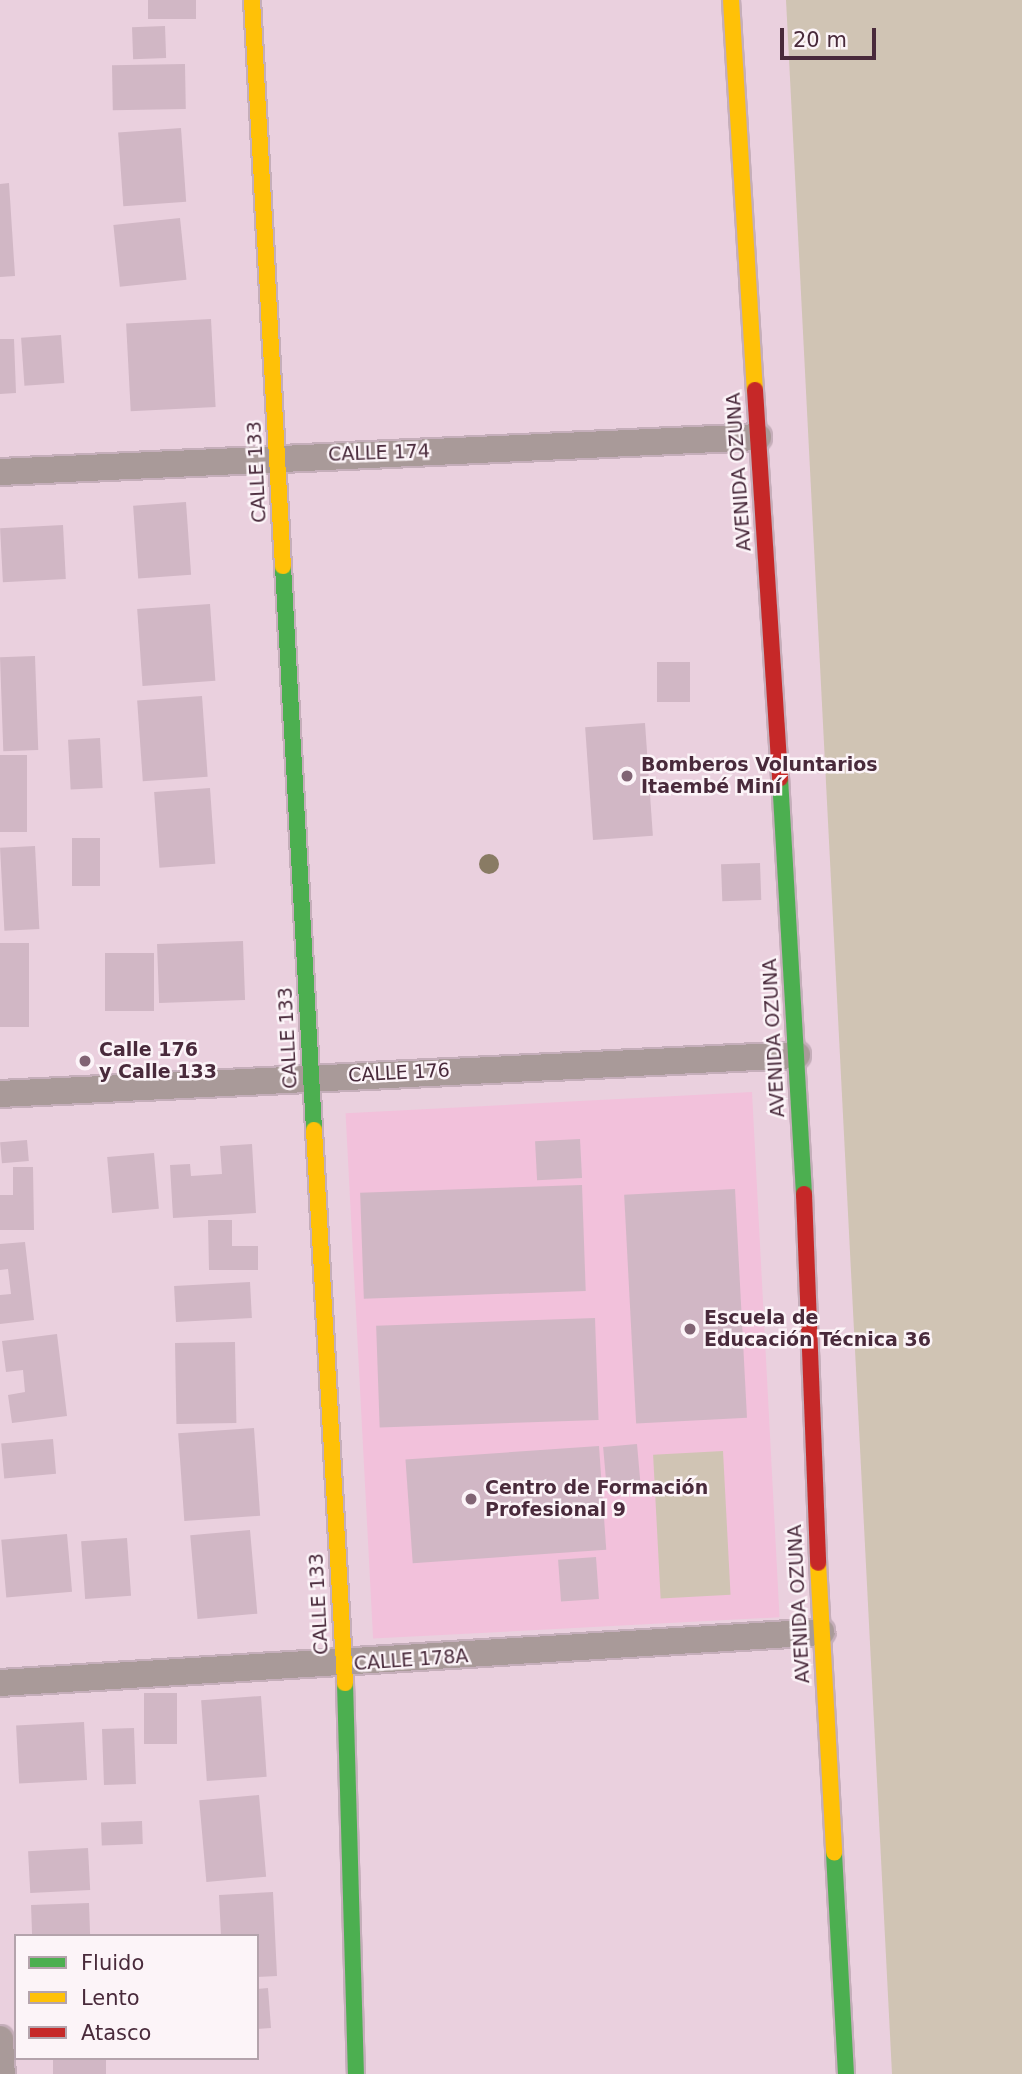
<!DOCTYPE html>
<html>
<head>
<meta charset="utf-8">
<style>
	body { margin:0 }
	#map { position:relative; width:1022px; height:2074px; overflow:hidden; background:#ead0de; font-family:"DejaVu Sans",sans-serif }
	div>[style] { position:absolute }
	.built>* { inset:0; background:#f2c1db; transform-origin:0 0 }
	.green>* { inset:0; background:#d0c4b4; transform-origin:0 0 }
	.building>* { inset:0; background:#d1b7c5; transform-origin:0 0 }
	.roads { filter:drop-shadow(2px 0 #c5aeba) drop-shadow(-2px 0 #c5aeba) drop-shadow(0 2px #c5aeba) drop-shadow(0 -2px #c5aeba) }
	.street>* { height:26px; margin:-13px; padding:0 13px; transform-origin:13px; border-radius:13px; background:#a99a99 }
	.fast>* { height:16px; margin:-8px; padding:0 8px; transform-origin:8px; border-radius:8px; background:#4caf50 }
	.slow>* { height:16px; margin:-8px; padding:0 8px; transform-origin:8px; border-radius:8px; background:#ffc107 }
	.jam>* { height:16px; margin:-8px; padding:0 8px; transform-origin:8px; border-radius:8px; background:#c62828 }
	.trees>* { width:20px; height:20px; margin:-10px; border-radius:50%; background:#897b64 }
	.dots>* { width:19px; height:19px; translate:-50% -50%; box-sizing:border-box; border:4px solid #fcf4f8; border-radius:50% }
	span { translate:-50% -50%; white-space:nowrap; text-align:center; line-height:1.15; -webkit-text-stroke:5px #fcf4f8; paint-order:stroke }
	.street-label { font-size:19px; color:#492a3b }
	.poi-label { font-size:19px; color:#492a3b; font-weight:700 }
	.left { translate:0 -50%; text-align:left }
	.legend { position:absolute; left:14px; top:1934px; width:245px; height:126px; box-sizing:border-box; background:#fcf4f8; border:2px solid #b4a3ac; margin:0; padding:9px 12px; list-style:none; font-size:21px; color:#492a3b }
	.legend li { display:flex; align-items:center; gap:14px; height:35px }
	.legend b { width:35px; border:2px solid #b4a3ac }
	.scale { position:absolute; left:780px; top:28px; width:96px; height:32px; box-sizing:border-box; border:4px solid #492a3b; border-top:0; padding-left:9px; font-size:21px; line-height:24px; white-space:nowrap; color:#492a3b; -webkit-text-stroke:5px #fcf4f8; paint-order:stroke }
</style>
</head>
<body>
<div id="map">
	<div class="built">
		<div style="left:752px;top:1092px;width:526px;height:407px;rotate:87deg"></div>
	</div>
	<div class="green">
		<div style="clip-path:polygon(786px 0,1022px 0,1022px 2074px,892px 2074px)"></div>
		<div style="left:723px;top:1451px;width:144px;height:70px;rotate:87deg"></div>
	</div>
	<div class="building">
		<div style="left:148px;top:0;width:48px;height:19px"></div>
		<div style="left:165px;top:26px;width:32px;height:33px;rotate:88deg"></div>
		<div style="left:185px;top:64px;width:45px;height:73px;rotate:89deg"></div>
		<div style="left:181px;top:128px;width:74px;height:63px;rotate:86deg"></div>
		<div style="clip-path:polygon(9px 183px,15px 276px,0 277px,0 184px)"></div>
		<div style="left:180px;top:218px;width:62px;height:67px;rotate:84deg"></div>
		<div style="left:211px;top:319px;width:88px;height:85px;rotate:87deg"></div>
		<div style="left:61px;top:335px;width:48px;height:40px;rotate:86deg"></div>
		<div style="clip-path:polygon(0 339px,14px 339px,16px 393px,0 394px)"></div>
		<div style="left:186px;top:502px;width:73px;height:53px;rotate:86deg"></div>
		<div style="left:63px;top:525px;width:54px;height:63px;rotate:87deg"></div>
		<div style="left:210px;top:604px;width:77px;height:73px;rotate:86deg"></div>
		<div style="left:35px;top:656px;width:94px;height:35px;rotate:88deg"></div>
		<div style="left:657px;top:662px;width:33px;height:40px"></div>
		<div style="left:202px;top:696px;width:81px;height:65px;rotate:86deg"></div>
		<div style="left:645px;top:723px;width:113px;height:60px;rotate:86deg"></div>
		<div style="left:100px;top:738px;width:50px;height:32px;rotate:87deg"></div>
		<div style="left:0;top:755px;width:27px;height:77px"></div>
		<div style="left:210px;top:788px;width:76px;height:56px;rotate:86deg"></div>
		<div style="left:72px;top:838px;width:28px;height:48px"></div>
		<div style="left:35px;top:846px;width:83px;height:35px;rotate:87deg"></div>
		<div style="left:760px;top:863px;width:37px;height:39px;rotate:88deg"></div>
		<div style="left:243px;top:941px;width:59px;height:86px;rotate:88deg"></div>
		<div style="left:0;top:943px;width:29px;height:84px"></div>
		<div style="left:105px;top:953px;width:49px;height:58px"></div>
		<div style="left:580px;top:1139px;width:39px;height:45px;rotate:87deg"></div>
		<div style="left:27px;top:1140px;width:21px;height:27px;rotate:85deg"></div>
		<div style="clip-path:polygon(252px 1144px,256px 1213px,173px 1218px,170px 1165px,190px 1164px,191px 1176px,222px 1174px,220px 1146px)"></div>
		<div style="left:154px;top:1153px;width:56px;height:47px;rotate:85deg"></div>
		<div style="clip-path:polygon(13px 1167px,33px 1167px,34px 1230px,0 1230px,0 1195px,13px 1195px)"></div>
		<div style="left:582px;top:1185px;width:106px;height:222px;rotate:88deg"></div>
		<div style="left:735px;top:1189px;width:229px;height:111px;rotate:87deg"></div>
		<div style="clip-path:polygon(208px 1220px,232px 1220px,232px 1246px,258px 1246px,258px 1270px,209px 1270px)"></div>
		<div style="clip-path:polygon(25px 1242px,34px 1320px,0 1324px,0 1295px,11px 1294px,8px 1269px,0 1270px,0 1244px)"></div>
		<div style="left:250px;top:1282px;width:36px;height:76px;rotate:87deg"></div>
		<div style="left:595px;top:1318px;width:102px;height:219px;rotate:88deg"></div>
		<div style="clip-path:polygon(57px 1334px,67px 1416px,12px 1423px,8px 1395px,25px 1392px,23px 1370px,6px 1372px,2px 1341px)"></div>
		<div style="left:235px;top:1342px;width:81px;height:60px;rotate:89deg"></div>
		<div style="left:254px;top:1428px;width:88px;height:76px;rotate:86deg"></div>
		<div style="left:53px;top:1439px;width:35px;height:52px;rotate:85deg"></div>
		<div style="left:637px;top:1444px;width:42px;height:34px;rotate:85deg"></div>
		<div style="left:599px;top:1446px;width:104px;height:194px;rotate:86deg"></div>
		<div style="left:250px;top:1530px;width:84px;height:60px;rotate:85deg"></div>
		<div style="left:67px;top:1534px;width:58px;height:66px;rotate:85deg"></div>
		<div style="left:127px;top:1538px;width:58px;height:46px;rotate:86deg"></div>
		<div style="left:596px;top:1557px;width:42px;height:38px;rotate:86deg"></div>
		<div style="left:144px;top:1693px;width:33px;height:51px"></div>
		<div style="left:261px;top:1696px;width:81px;height:60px;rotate:86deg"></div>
		<div style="left:84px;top:1722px;width:58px;height:68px;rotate:87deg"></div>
		<div style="left:134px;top:1728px;width:56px;height:32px;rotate:88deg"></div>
		<div style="left:259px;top:1795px;width:82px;height:60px;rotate:85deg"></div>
		<div style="left:142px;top:1821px;width:23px;height:41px;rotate:88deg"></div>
		<div style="left:88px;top:1848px;width:42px;height:60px;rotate:87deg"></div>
		<div style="clip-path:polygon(273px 1892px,277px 1976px,257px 1977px,257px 1936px,221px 1936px,219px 1895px)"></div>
		<div style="left:89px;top:1903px;width:33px;height:58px;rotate:88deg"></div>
		<div style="clip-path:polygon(268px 1988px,271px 2028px,257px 2029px,257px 1989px)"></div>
		<div style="left:53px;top:2058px;width:53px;height:16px"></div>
	</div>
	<div class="roads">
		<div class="street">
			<div style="left:0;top:472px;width:759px;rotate:-2.64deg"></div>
			<div style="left:0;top:1094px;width:798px;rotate:-2.8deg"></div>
			<div style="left:0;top:1683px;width:823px;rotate:-3.55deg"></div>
			<div style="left:0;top:2039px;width:35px;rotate:87deg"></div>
		</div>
		<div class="fast">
			<div style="left:283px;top:566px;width:565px;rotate:86.85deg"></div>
			<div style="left:780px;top:778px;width:417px;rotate:86.7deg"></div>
			<div style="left:345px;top:1683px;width:391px;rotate:88.4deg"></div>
			<div style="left:834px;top:1853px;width:221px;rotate:86.9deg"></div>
		</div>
		<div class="slow">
			<div style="left:252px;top:0;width:567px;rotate:86.87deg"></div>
			<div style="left:731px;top:0;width:391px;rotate:86.5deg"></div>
			<div style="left:314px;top:1130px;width:554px;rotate:86.79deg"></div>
			<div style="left:818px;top:1563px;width:290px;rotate:86.8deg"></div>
		</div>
		<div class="jam">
			<div style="left:755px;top:390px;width:389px;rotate:86.3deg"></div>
			<div style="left:804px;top:1194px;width:369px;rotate:87.8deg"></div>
		</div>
	</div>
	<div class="trees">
		<div style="left:489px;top:864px"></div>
	</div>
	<div class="dots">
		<div style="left:627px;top:776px;background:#816474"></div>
		<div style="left:85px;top:1061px;background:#816474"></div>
		<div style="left:690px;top:1329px;background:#816474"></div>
		<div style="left:471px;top:1499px;background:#816474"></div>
	</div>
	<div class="street-label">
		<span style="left:379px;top:453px;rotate:-2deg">CALLE 174</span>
		<span style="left:257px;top:472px;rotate:-93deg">CALLE 133</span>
		<span style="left:739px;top:472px;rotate:-94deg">AVENIDA OZUNA</span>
		<span style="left:288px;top:1038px;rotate:-93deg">CALLE 133</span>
		<span style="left:774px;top:1038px;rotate:-93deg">AVENIDA OZUNA</span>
		<span style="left:399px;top:1073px;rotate:-3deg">CALLE 176</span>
		<span style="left:319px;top:1604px;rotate:-93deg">CALLE 133</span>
		<span style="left:799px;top:1604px;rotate:-93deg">AVENIDA OZUNA</span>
		<span style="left:411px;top:1660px;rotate:-4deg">CALLE 178A</span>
	</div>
	<div class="poi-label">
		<span class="left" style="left:641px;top:776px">Bomberos Voluntarios<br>Itaembé Miní</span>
		<span class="left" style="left:99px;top:1061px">Calle 176<br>y Calle 133</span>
		<span class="left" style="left:704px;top:1329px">Escuela de<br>Educación Técnica 36</span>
		<span class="left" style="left:485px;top:1499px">Centro de Formación<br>Profesional 9</span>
	</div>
	<ul class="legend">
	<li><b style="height:9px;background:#4caf50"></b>Fluido</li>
	<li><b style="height:9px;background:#ffc107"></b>Lento</li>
	<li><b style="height:9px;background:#c62828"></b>Atasco</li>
	</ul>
	<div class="scale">20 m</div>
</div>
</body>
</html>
